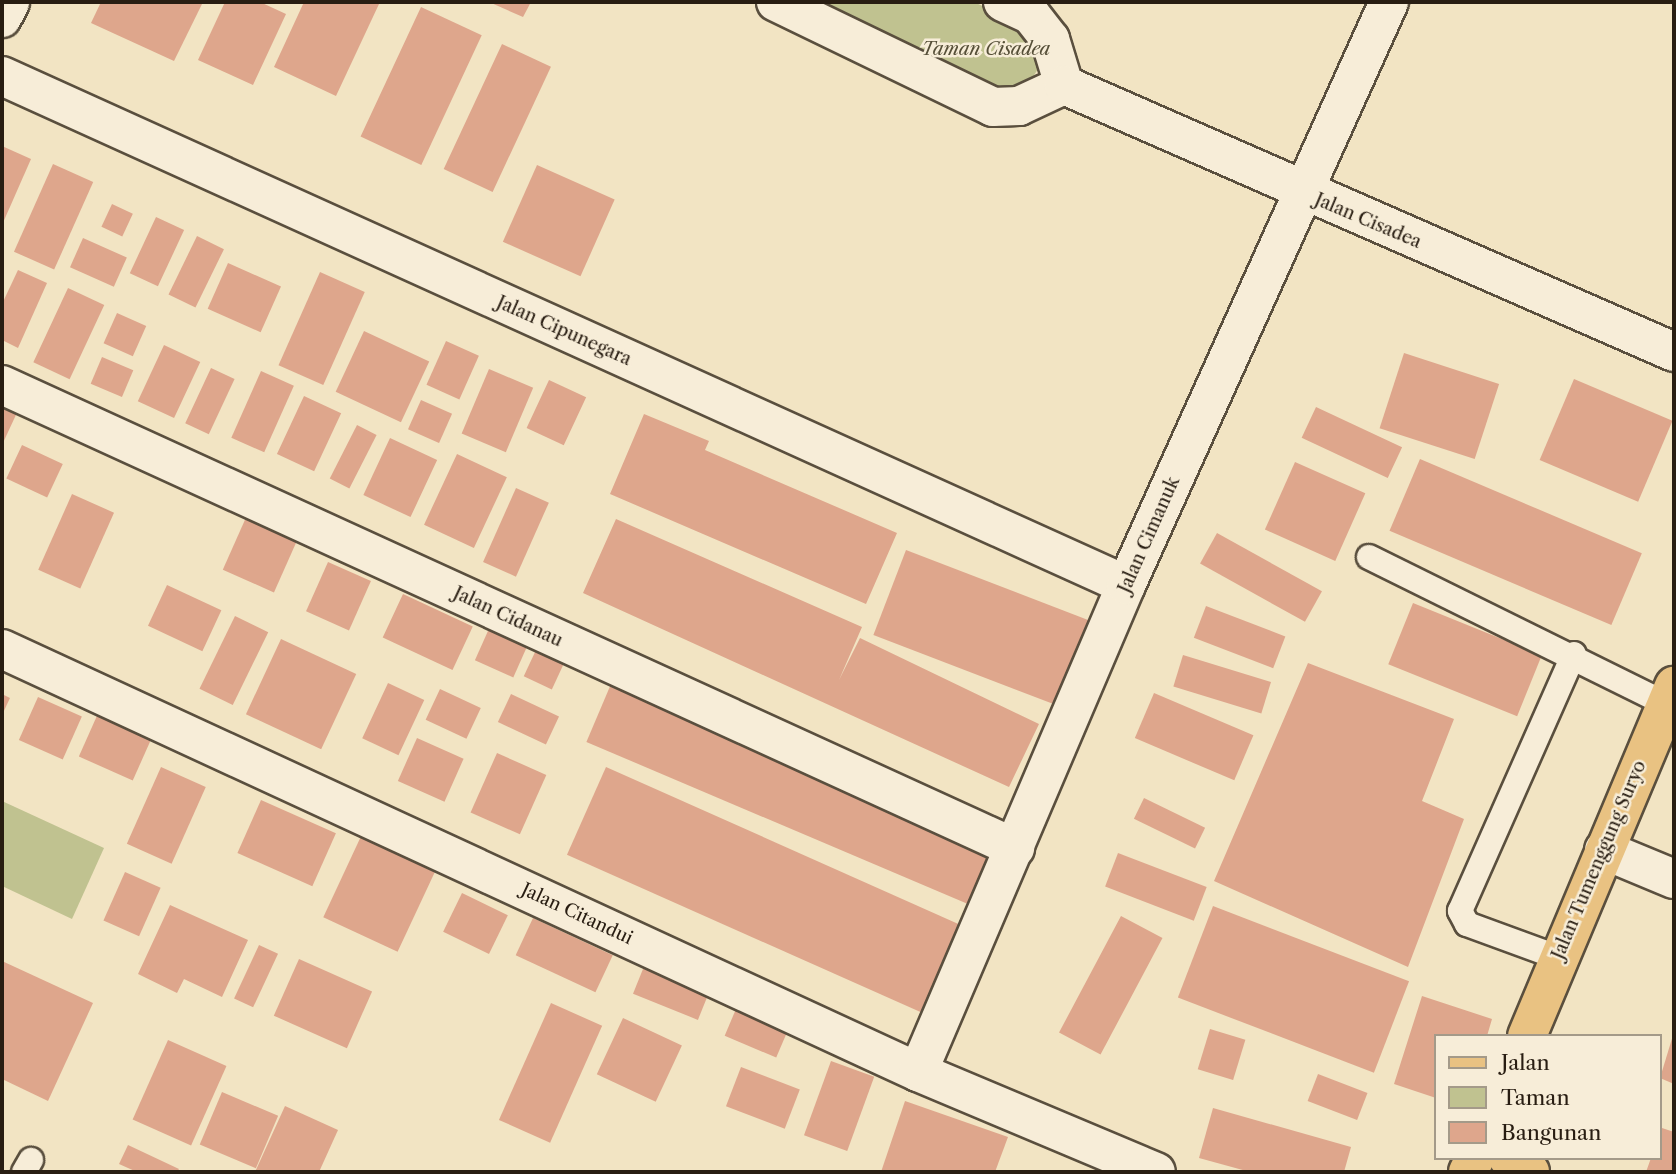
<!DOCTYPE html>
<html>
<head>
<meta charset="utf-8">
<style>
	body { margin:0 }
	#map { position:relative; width:1676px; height:1174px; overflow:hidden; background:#f2e4c3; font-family:"Libre Caslon Text",serif }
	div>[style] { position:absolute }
	.green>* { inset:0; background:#c0c290 }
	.building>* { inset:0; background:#dea68c; transform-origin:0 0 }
	.roads { filter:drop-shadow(2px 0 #5a4f3e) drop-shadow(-2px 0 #5a4f3e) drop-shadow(0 2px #5a4f3e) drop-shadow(0 -2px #5a4f3e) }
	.service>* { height:24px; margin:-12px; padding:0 12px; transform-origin:12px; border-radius:12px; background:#f7edd8 }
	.minor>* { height:38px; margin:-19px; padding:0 19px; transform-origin:19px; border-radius:19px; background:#f7edd8 }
	.primary>* { height:38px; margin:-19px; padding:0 19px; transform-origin:19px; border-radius:19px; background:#e9c282 }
	.trunk>* { height:38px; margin:-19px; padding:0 19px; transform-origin:19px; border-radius:19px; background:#e9c282 }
	span { translate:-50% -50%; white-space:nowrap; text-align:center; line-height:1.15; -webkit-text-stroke:5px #f7edd8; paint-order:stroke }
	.park-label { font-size:18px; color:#564f38; font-style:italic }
	.street-label { font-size:18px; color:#281d12 }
	.frame { position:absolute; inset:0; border:4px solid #281d12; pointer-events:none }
	.legend { position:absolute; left:1434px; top:1034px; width:228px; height:126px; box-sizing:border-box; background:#f7edd8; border:2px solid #a49a89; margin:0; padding:9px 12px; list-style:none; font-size:21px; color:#281d12 }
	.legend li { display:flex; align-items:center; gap:14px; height:35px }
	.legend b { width:35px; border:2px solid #a49a89 }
</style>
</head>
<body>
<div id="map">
	<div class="green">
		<div style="clip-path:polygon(805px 2px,974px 2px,1023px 25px,1040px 66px,1025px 89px,993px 93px)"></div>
		<div style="clip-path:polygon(2px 801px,104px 848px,72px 919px,2px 886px)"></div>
	</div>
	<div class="building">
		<div style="clip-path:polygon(101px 2px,203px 2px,174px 61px,91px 23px)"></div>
		<div style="clip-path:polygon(225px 2px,260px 2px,286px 14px,253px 85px,198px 60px)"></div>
		<div style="clip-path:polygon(304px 2px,379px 4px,336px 96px,274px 67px)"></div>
		<div style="clip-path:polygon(489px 2px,531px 2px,523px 17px)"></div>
		<div style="left:421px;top:7px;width:67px;height:143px;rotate:25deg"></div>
		<div style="left:502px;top:44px;width:54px;height:138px;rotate:25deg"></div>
		<div style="clip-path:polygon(2px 146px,31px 159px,2px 225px)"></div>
		<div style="left:53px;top:164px;width:44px;height:96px;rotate:24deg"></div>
		<div style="left:537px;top:165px;width:85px;height:84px;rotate:24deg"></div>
		<div style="left:112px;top:204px;width:23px;height:25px;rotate:25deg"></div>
		<div style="left:156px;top:217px;width:31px;height:62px;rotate:25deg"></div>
		<div style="left:197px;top:236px;width:30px;height:65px;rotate:26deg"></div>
		<div style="left:83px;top:238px;width:48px;height:32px;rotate:24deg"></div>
		<div style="left:228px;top:263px;width:58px;height:50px;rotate:24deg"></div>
		<div style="clip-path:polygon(18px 270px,47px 283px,18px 348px,2px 340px,2px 304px)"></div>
		<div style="left:320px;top:272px;width:49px;height:102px;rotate:24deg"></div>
		<div style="left:68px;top:288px;width:40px;height:82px;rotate:25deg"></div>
		<div style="left:117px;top:313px;width:32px;height:33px;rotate:24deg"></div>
		<div style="left:364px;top:331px;width:72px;height:67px;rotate:25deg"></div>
		<div style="left:446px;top:341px;width:36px;height:48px;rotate:24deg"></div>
		<div style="left:164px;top:345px;width:40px;height:62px;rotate:25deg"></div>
		<div style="left:1404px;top:353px;width:100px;height:79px;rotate:18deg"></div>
		<div style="left:102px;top:357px;width:34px;height:29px;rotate:23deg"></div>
		<div style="left:211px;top:368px;width:26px;height:61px;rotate:25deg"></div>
		<div style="left:489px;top:369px;width:48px;height:70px;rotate:23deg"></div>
		<div style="left:261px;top:371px;width:36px;height:73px;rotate:24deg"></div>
		<div style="left:1574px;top:379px;width:107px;height:88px;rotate:23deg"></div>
		<div style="left:549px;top:380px;width:41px;height:53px;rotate:25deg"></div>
		<div style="clip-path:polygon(2px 396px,21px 404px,2px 445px)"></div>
		<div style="left:304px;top:396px;width:41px;height:64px;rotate:25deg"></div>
		<div style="left:421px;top:400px;width:34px;height:32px;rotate:24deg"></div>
		<div style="left:1316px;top:407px;width:95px;height:34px;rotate:25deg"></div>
		<div style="clip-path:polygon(644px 414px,709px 441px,705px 450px,897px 533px,866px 604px,610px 494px)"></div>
		<div style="left:357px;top:425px;width:22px;height:60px;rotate:27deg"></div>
		<div style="left:390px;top:438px;width:52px;height:63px;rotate:25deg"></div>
		<div style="left:22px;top:445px;width:45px;height:37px;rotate:25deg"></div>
		<div style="left:457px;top:454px;width:55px;height:78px;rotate:25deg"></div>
		<div style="left:1420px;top:459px;width:241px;height:78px;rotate:23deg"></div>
		<div style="left:1295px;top:462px;width:77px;height:74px;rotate:24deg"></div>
		<div style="left:516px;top:488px;width:36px;height:81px;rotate:24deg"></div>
		<div style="left:72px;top:494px;width:46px;height:83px;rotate:24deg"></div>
		<div style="left:248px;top:513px;width:56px;height:62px;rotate:24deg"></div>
		<div style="clip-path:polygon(616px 519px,862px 627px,839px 680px,860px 638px,1039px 724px,1009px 787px,583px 593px)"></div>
		<div style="left:1217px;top:533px;width:120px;height:35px;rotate:29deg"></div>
		<div style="left:906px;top:550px;width:202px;height:91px;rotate:21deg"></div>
		<div style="left:328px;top:562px;width:47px;height:54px;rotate:24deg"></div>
		<div style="left:167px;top:585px;width:60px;height:45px;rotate:25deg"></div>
		<div style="left:403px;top:594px;width:77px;height:48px;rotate:25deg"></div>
		<div style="left:1413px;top:603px;width:139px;height:66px;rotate:22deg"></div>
		<div style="left:1206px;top:606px;width:85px;height:34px;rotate:21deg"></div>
		<div style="left:235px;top:616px;width:37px;height:81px;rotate:26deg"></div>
		<div style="left:492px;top:622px;width:42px;height:42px;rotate:24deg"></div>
		<div style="left:281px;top:639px;width:83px;height:83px;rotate:25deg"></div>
		<div style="left:536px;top:650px;width:31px;height:29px;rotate:25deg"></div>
		<div style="left:1183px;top:655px;width:92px;height:33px;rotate:17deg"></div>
		<div style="clip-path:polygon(1308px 663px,1454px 719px,1422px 801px,1464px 819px,1408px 967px,1214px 881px)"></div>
		<div style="left:388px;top:683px;width:40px;height:61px;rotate:25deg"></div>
		<div style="left:611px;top:684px;width:417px;height:63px;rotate:23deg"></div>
		<div style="left:440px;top:689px;width:45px;height:34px;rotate:25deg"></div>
		<div style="left:1154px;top:693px;width:108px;height:49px;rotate:23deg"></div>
		<div style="clip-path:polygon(2px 694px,10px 698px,2px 715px)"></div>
		<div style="left:511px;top:694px;width:53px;height:31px;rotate:25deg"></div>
		<div style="left:38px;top:697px;width:48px;height:47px;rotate:24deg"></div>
		<div style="left:100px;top:709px;width:59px;height:52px;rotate:24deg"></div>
		<div style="left:417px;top:738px;width:51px;height:47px;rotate:24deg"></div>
		<div style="left:497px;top:753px;width:54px;height:65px;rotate:24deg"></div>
		<div style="left:161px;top:767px;width:49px;height:84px;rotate:24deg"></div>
		<div style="left:606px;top:767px;width:398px;height:96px;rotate:24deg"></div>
		<div style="left:1144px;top:798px;width:68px;height:23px;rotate:26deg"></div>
		<div style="left:261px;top:800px;width:82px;height:58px;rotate:24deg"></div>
		<div style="left:363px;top:832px;width:82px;height:94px;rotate:25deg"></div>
		<div style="left:1118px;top:853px;width:95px;height:36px;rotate:21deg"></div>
		<div style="left:125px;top:872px;width:39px;height:53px;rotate:24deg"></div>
		<div style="left:462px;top:893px;width:51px;height:43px;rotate:26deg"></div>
		<div style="clip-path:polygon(170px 905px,248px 940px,222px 997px,184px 979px,177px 993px,138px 974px)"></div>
		<div style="left:1213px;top:906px;width:210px;height:98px;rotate:21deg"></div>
		<div style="left:1121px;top:916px;width:47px;height:132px;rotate:28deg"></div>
		<div style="left:533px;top:918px;width:88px;height:41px;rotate:25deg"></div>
		<div style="left:259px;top:945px;width:21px;height:59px;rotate:25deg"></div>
		<div style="left:299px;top:959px;width:80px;height:62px;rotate:24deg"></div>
		<div style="clip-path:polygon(2px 961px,93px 1003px,48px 1101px,2px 1079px)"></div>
		<div style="left:645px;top:964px;width:70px;height:32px;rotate:22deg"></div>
		<div style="clip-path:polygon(1422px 996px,1492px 1019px,1487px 1036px,1436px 1036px,1436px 1098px,1394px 1084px)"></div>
		<div style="left:551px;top:1003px;width:56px;height:128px;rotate:24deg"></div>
		<div style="left:736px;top:1009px;width:56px;height:29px;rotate:23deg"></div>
		<div style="left:623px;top:1018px;width:65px;height:62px;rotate:25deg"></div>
		<div style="left:1210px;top:1029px;width:37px;height:42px;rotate:17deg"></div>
		<div style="clip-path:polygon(1674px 1032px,1674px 1084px,1660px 1078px)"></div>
		<div style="left:168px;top:1040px;width:64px;height:87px;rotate:24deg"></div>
		<div style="left:831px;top:1061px;width:46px;height:79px;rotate:20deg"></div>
		<div style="left:741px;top:1067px;width:63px;height:42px;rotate:21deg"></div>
		<div style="left:1318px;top:1074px;width:53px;height:29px;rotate:21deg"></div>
		<div style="left:222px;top:1092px;width:61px;height:57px;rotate:23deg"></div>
		<div style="clip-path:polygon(905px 1101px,1008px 1137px,995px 1172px,881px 1172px)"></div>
		<div style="clip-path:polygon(285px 1106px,338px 1130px,319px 1172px,255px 1172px)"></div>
		<div style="clip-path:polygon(1213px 1108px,1351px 1147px,1344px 1172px,1250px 1172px,1199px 1158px)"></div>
		<div style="clip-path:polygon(1662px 1128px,1674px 1132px,1674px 1172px,1646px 1172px,1651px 1158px,1660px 1158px)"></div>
		<div style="clip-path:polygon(128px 1145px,179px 1169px,177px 1172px,137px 1172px,119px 1164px)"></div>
	</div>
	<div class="roads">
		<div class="service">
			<div style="left:1369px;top:557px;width:332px;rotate:26.3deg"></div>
			<div style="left:1557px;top:957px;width:96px;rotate:-159.9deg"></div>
			<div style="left:1467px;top:924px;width:15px;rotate:-118deg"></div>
			<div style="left:1460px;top:911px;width:281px;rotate:-66.1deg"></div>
			<div style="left:24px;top:1172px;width:14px;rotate:-60deg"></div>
		</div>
		<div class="minor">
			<div style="left:776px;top:2px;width:241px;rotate:25.8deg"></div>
			<div style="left:993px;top:107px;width:26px;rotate:-2deg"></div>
			<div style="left:1019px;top:106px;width:50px;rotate:-25deg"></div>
			<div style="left:1003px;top:2px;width:31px;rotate:25deg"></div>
			<div style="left:1031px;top:15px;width:31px;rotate:52deg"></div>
			<div style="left:1050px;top:39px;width:48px;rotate:73.1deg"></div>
			<div style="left:1064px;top:85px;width:666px;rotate:23.64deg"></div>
			<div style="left:2px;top:18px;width:18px;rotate:-63deg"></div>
			<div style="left:2px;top:76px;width:1234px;rotate:24.36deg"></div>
			<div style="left:2px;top:385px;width:1114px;rotate:24.56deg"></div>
			<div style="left:2px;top:649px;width:1009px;rotate:24.79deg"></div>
			<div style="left:918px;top:1072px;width:258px;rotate:22.8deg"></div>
			<div style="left:1604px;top:850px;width:76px;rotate:22.5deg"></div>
			<div style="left:918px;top:1072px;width:530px;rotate:-66.87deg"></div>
			<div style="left:1126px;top:585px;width:640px;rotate:-65.72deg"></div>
		</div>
		<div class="primary">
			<div style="left:1508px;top:1158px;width:26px;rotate:32deg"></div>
		</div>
		<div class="trunk">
			<div style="left:1527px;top:1036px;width:380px;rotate:-67.2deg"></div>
			<div style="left:1468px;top:1172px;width:16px;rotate:-63deg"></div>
		</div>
	</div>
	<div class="park-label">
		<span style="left:986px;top:49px">Taman Cisadea</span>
	</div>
	<div class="street-label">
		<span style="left:1368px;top:221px;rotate:23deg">Jalan Cisadea</span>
		<span style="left:564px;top:331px;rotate:24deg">Jalan Cipunegara</span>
		<span style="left:1149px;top:535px;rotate:-66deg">Jalan Cimanuk</span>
		<span style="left:508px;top:617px;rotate:25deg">Jalan Cidanau</span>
		<span style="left:1599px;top:860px;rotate:-67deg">Jalan Tumenggung Suryo</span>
		<span style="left:577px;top:914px;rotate:25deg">Jalan Citandui</span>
	</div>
	<div class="frame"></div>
	<ul class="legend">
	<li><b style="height:9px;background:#e9c282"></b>Jalan</li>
	<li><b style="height:19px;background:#c0c290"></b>Taman</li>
	<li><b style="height:19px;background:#dea68c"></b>Bangunan</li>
	</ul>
</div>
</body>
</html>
